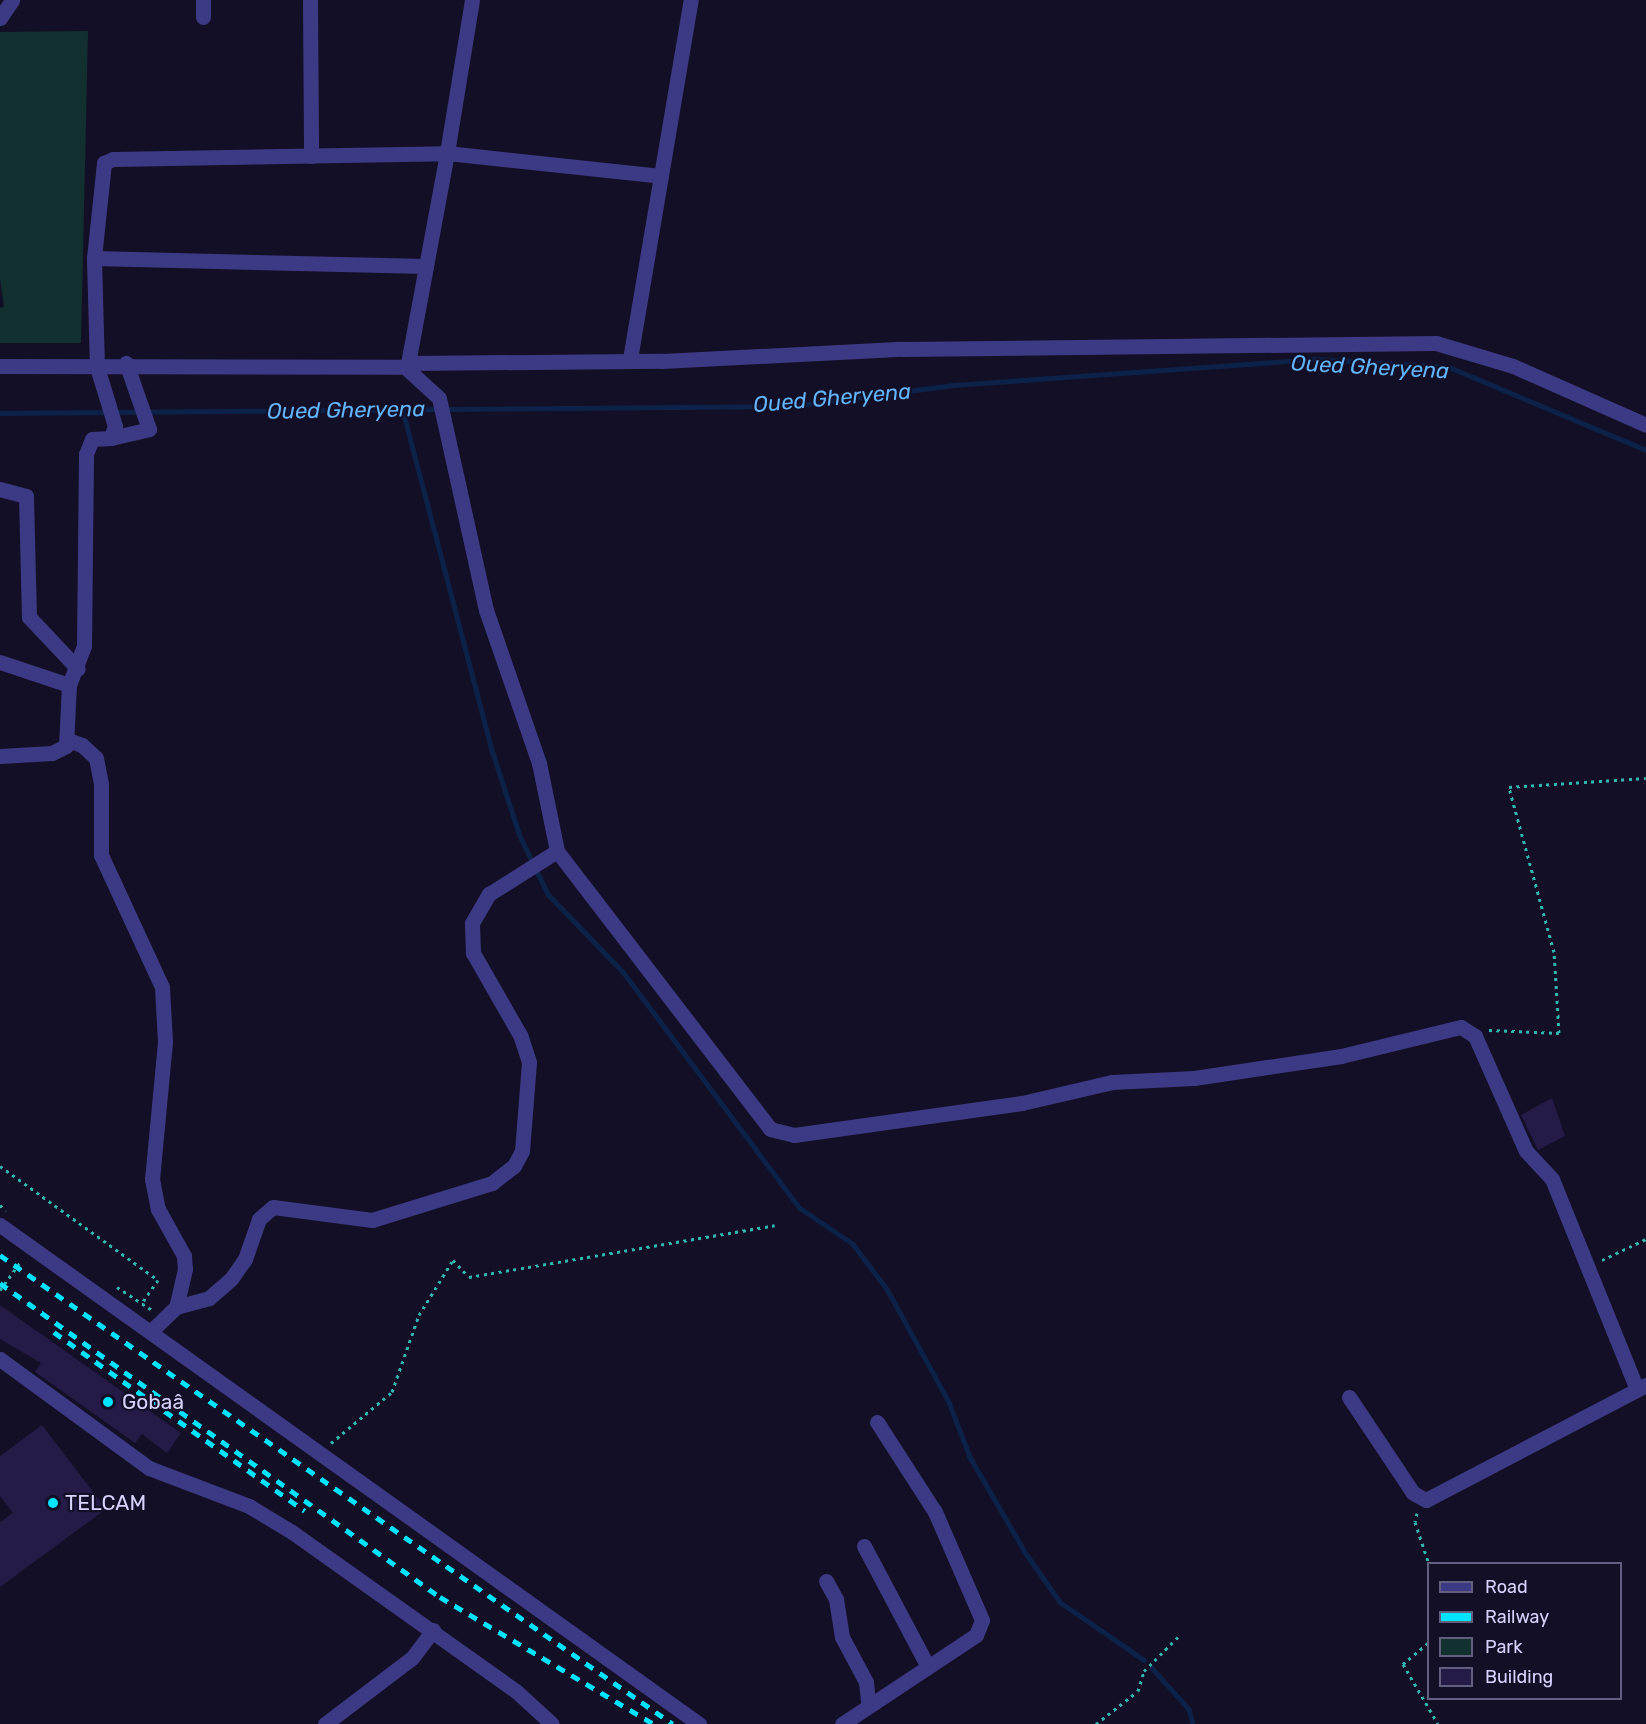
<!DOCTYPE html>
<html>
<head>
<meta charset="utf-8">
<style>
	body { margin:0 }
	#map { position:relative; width:1646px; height:1724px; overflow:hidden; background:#130f26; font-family:Rubik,sans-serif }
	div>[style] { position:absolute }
	.green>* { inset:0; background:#12302f }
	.stream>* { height:4.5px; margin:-2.25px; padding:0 2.25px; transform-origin:2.25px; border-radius:2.25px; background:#0c2248 }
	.building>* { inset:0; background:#241b47 }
	.path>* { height:3px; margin-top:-1.5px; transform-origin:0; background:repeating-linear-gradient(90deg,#2fb8b0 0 3px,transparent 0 7.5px) }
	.minor>* { height:15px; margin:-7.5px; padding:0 7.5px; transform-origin:7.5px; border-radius:7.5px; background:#3d3a85 }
	.rail>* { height:4.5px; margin-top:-2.25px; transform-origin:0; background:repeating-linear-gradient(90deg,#00e5ff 0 9px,transparent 0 17px) }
	.dots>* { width:16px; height:16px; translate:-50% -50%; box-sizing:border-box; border:3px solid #130f26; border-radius:50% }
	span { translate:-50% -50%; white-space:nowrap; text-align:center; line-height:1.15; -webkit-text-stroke:4.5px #130f26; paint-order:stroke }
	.poi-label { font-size:21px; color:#d9d4ff }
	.left { translate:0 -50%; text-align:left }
	.water-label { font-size:22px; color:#62b6ff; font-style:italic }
	.legend { position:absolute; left:1427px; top:1562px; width:195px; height:138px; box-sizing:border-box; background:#130f26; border:2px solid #625e7d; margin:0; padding:8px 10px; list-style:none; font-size:18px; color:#d9d4ff }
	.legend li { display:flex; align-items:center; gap:12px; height:30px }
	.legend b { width:30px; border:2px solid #625e7d }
</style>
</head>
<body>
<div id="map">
	<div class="green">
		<div style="clip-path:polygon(88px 31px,81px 343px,0 343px,0 308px,4px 307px,0 279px,0 32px)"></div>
	</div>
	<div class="stream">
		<div style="left:402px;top:407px;width:358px;rotate:75.3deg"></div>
		<div style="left:493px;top:753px;width:87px;rotate:72deg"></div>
		<div style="left:520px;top:836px;width:64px;rotate:64.2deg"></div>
		<div style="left:548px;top:894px;width:110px;rotate:46.1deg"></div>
		<div style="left:624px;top:973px;width:294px;rotate:53.2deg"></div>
		<div style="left:800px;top:1208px;width:64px;rotate:34.2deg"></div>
		<div style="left:853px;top:1244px;width:56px;rotate:52.9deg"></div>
		<div style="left:887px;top:1289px;width:129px;rotate:61.2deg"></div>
		<div style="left:949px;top:1402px;width:59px;rotate:69.1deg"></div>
		<div style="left:970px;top:1457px;width:110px;rotate:59.9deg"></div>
		<div style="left:1025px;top:1552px;width:61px;rotate:55deg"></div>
		<div style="left:1060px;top:1602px;width:102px;rotate:34.6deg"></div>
		<div style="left:0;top:413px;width:793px;rotate:-0.51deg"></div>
		<div style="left:793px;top:406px;width:162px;rotate:-7.4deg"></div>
		<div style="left:954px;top:385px;width:365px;rotate:-4.1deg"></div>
		<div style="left:1318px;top:359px;width:131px;rotate:3.5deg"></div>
		<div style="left:1449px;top:367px;width:214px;rotate:22.8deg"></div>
		<div style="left:1152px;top:1668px;width:55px;rotate:47.9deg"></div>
		<div style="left:1189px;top:1709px;width:16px;rotate:75deg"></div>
	</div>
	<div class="building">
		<div style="clip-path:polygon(1552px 1098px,1565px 1136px,1538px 1150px,1521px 1115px)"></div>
		<div style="clip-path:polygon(0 1305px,181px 1433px,167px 1453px,142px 1434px,135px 1443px,35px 1372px,41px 1363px,0 1339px)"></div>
		<div style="clip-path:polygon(42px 1425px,106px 1509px,0 1587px,0 1522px,13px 1513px,0 1496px,0 1456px)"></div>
	</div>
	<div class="path">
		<div style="left:1489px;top:1030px;width:70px;rotate:2.5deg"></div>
		<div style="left:1559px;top:1033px;width:81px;rotate:-93.5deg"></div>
		<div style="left:1554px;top:952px;width:171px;rotate:-105.3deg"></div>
		<div style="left:1509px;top:787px;width:137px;rotate:-3.8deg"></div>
		<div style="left:0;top:1166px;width:195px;rotate:35.8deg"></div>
		<div style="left:158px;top:1280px;width:28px;rotate:125deg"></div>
		<div style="left:0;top:1205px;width:8px;rotate:45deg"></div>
		<div style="left:1602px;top:1260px;width:49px;rotate:-25.5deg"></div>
		<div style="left:117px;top:1287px;width:42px;rotate:33.3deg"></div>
		<div style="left:0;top:1290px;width:37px;rotate:-54deg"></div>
		<div style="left:331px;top:1443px;width:80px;rotate:-39.9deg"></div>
		<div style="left:392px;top:1392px;width:82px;rotate:-70.7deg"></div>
		<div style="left:419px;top:1315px;width:65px;rotate:-58.3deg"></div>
		<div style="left:453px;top:1260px;width:23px;rotate:47deg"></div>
		<div style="left:469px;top:1277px;width:310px;rotate:-9.6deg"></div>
		<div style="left:1417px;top:1513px;width:9px;rotate:103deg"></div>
		<div style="left:1415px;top:1522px;width:44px;rotate:71.6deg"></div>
		<div style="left:1428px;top:1643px;width:33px;rotate:140deg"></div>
		<div style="left:1403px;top:1664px;width:69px;rotate:59.7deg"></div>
		<div style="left:1096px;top:1724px;width:53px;rotate:-38.2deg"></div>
		<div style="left:1138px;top:1691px;width:21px;rotate:-73deg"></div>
		<div style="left:1144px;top:1671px;width:48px;rotate:-45deg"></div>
	</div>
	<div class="minor">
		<div style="left:203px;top:0;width:17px;rotate:90deg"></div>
		<div style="left:310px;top:0;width:156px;rotate:89.6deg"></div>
		<div style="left:472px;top:0;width:155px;rotate:99.3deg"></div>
		<div style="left:447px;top:153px;width:215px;rotate:6.1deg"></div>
		<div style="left:0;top:18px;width:22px;rotate:-56deg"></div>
		<div style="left:94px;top:258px;width:332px;rotate:1.4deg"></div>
		<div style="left:631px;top:353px;width:358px;rotate:-80.4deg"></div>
		<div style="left:0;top:366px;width:405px;rotate:0.1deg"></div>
		<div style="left:405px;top:367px;width:5px;rotate:-53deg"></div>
		<div style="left:408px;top:363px;width:254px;rotate:-0.5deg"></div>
		<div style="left:662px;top:361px;width:240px;rotate:-2.9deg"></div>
		<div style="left:902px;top:349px;width:534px;rotate:-0.64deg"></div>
		<div style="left:1436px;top:343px;width:80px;rotate:16.6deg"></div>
		<div style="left:1513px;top:366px;width:145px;rotate:23.9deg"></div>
		<div style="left:405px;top:367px;width:46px;rotate:42.4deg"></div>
		<div style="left:439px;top:398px;width:217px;rotate:77.5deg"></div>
		<div style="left:486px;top:610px;width:162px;rotate:70.9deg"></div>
		<div style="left:539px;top:763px;width:90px;rotate:78.4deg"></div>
		<div style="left:557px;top:851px;width:350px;rotate:52.5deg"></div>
		<div style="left:770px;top:1129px;width:25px;rotate:14deg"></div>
		<div style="left:794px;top:1135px;width:230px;rotate:-8deg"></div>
		<div style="left:1022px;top:1103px;width:92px;rotate:-13.1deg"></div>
		<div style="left:1112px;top:1082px;width:82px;rotate:-2.8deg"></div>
		<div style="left:1194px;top:1078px;width:149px;rotate:-8.5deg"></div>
		<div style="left:1341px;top:1056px;width:123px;rotate:-13.6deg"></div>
		<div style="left:1461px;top:1027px;width:17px;rotate:33deg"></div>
		<div style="left:1475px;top:1036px;width:126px;rotate:66.1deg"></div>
		<div style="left:1526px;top:1151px;width:38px;rotate:47deg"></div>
		<div style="left:1552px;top:1179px;width:227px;rotate:68deg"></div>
		<div style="left:111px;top:438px;width:39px;rotate:-13deg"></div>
		<div style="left:149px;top:429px;width:70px;rotate:-109.2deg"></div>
		<div style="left:0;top:489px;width:27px;rotate:15deg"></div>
		<div style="left:26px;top:496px;width:121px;rotate:88.6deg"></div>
		<div style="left:29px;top:617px;width:71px;rotate:46.7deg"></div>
		<div style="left:0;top:662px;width:73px;rotate:18.4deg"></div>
		<div style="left:69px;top:685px;width:42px;rotate:-69deg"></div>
		<div style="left:84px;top:646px;width:192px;rotate:-89.4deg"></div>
		<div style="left:86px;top:454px;width:16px;rotate:-68deg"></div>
		<div style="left:92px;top:439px;width:19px;rotate:-3deg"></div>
		<div style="left:111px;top:438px;width:13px;rotate:-72deg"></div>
		<div style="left:115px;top:426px;width:62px;rotate:-107deg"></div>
		<div style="left:97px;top:367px;width:109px;rotate:-91.6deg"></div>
		<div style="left:94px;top:258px;width:96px;rotate:-84deg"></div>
		<div style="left:104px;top:163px;width:10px;rotate:-24deg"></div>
		<div style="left:113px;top:159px;width:334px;rotate:-1deg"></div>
		<div style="left:447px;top:153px;width:214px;rotate:100.5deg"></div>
		<div style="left:68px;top:740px;width:15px;rotate:20deg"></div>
		<div style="left:82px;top:745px;width:19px;rotate:43deg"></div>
		<div style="left:96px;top:758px;width:26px;rotate:79deg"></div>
		<div style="left:101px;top:784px;width:71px;rotate:90deg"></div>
		<div style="left:101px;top:855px;width:145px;rotate:65.2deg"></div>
		<div style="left:162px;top:987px;width:55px;rotate:86.9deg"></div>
		<div style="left:165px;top:1042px;width:138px;rotate:95.4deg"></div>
		<div style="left:152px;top:1179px;width:31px;rotate:79deg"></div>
		<div style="left:158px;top:1209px;width:54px;rotate:61deg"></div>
		<div style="left:184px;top:1256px;width:13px;rotate:86deg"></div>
		<div style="left:185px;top:1269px;width:39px;rotate:103deg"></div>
		<div style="left:176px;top:1307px;width:35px;rotate:136deg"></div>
		<div style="left:0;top:756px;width:52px;rotate:-3.3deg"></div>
		<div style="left:52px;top:753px;width:16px;rotate:-27deg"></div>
		<div style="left:66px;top:746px;width:61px;rotate:-87.2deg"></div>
		<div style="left:0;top:1225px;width:859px;rotate:35.52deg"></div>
		<div style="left:176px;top:1307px;width:34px;rotate:-15deg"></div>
		<div style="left:209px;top:1298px;width:29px;rotate:-41deg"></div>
		<div style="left:231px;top:1279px;width:24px;rotate:-55deg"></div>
		<div style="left:245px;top:1259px;width:42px;rotate:-70.7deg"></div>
		<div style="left:259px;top:1219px;width:18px;rotate:-41deg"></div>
		<div style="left:273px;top:1207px;width:100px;rotate:7.5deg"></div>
		<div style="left:372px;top:1220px;width:126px;rotate:-17.1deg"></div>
		<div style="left:492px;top:1183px;width:28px;rotate:-38deg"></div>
		<div style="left:514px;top:1166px;width:17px;rotate:-62deg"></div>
		<div style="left:522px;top:1151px;width:89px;rotate:-85.5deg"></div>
		<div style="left:529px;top:1062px;width:28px;rotate:-108deg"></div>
		<div style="left:520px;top:1035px;width:95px;rotate:-119.8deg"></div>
		<div style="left:473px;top:953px;width:30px;rotate:-92deg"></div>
		<div style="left:472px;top:923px;width:34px;rotate:-60deg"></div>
		<div style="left:489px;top:894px;width:80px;rotate:-32.3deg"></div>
		<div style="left:0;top:1359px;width:185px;rotate:36.2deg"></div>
		<div style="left:149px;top:1468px;width:107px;rotate:20.8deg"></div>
		<div style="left:249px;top:1506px;width:50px;rotate:31.2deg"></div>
		<div style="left:292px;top:1532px;width:276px;rotate:35.4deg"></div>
		<div style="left:517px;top:1692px;width:47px;rotate:42.4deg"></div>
		<div style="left:1349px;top:1397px;width:115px;rotate:56.3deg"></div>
		<div style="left:1413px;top:1493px;width:15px;rotate:28deg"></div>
		<div style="left:1426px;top:1500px;width:248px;rotate:-27.6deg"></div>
		<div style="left:864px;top:1546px;width:135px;rotate:62.1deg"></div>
		<div style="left:826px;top:1581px;width:21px;rotate:61deg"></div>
		<div style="left:836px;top:1599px;width:38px;rotate:81deg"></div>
		<div style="left:842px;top:1637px;width:51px;rotate:61.9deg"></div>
		<div style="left:866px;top:1682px;width:20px;rotate:84deg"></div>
		<div style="left:325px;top:1724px;width:109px;rotate:-37.2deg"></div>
		<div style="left:412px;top:1658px;width:35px;rotate:-53deg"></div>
		<div style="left:842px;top:1724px;width:161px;rotate:-33.6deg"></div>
		<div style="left:976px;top:1635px;width:16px;rotate:-68deg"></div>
		<div style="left:982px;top:1620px;width:118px;rotate:-113.5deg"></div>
		<div style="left:935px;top:1512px;width:107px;rotate:-122.8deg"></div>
	</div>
	<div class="rail">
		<div style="left:0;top:1255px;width:820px;rotate:34.87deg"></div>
		<div style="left:0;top:1283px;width:541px;rotate:35.51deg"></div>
		<div style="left:440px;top:1597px;width:249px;rotate:30.7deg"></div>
		<div style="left:54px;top:1332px;width:308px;rotate:35.5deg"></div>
	</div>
	<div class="dots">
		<div style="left:108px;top:1402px;background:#00e5ff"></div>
		<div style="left:53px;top:1503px;background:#00e5ff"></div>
	</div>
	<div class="poi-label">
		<span class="left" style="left:122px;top:1402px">Gobaâ</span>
		<span class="left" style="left:65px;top:1503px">TELCAM</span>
	</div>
	<div class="water-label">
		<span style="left:1370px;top:367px;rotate:3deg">Oued Gheryena</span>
		<span style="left:832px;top:398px;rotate:-5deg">Oued Gheryena</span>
		<span style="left:346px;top:410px;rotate:-1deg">Oued Gheryena</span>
	</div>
	<ul class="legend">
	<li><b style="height:8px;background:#3d3a85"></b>Road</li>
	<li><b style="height:8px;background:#00e5ff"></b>Railway</li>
	<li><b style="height:16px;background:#12302f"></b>Park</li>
	<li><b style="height:16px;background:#241b47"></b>Building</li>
	</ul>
</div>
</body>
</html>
